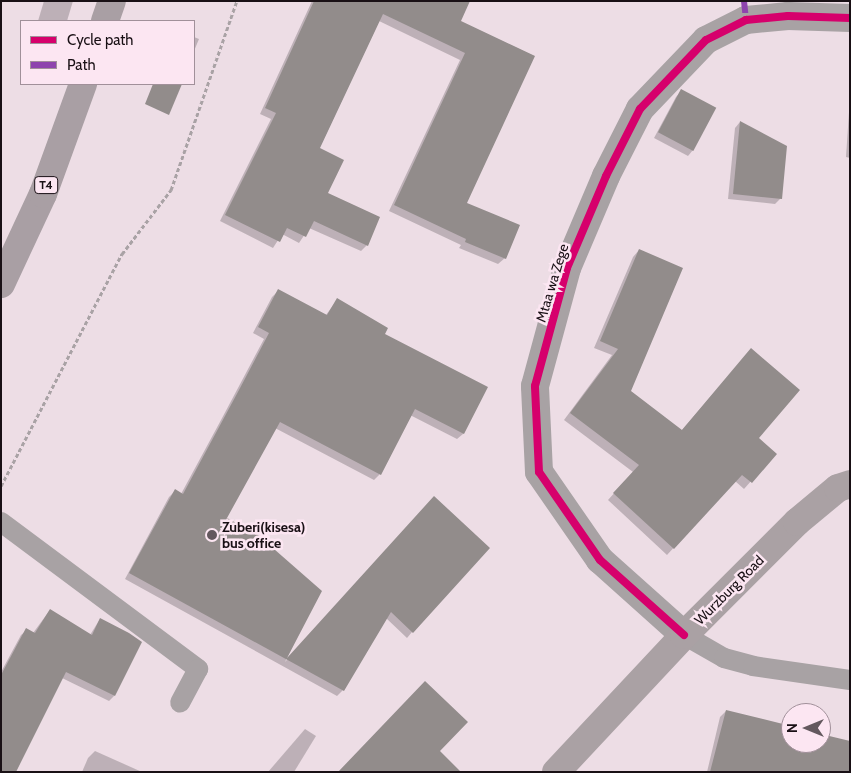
<!DOCTYPE html>
<html>
<head>
<meta charset="utf-8">
<style>
	body { margin:0 }
	#map { position:relative; width:851px; height:773px; overflow:hidden; background:#eddde5; font-family:Cabin,sans-serif }
	div>[style] { position:absolute }
	.shadow>* { inset:0; background:#0003 }
	.building>* { inset:0; background:#928c8b; transform-origin:0 0 }
	.path>* { height:3px; margin-top:-1.5px; transform-origin:0; background:repeating-linear-gradient(90deg,#a9a2a5 0 4px,transparent 0 6.5px) }
	.lane>* { height:20px; margin:-10px; padding:0 10px; transform-origin:10px; border-radius:10px; background:#a8a2a4 }
	.street>* { height:28px; margin:-14px; padding:0 14px; transform-origin:14px; border-radius:14px; background:#a8a2a4 }
	.secondary>* { height:28px; margin:-14px; padding:0 14px; transform-origin:14px; border-radius:14px; background:#aaa1a4 }
	.highway>* { height:28px; margin:-14px; padding:0 14px; transform-origin:14px; border-radius:14px; background:#a99fa4 }
	.quiet>* { height:6px; margin-top:-3px; transform-origin:0; background:repeating-linear-gradient(90deg,#8e44ad 0 12px,transparent 0 18px) }
	.cycleway>* { height:8px; margin:-4px; padding:0 4px; transform-origin:4px; border-radius:4px; background:#d6006c }
	.dots>* { width:14px; height:14px; translate:-50% -50%; box-sizing:border-box; border:2px solid #fce6f2; border-radius:50% }
	span { translate:-50% -50%; white-space:nowrap; text-align:center; line-height:1.15; -webkit-text-stroke:5px #fce6f2; paint-order:stroke }
	.shield-label span { padding:1px 4px; background:#fce6f2; border:1px solid; border-radius:4px; -webkit-text-stroke-width:0 }
	.shield-label { font-size:12px; color:#191015; font-weight:700 }
	.street-label { font-size:14px; color:#191015 }
	.poi-label { font-size:14px; color:#191015; font-weight:700 }
	.left { translate:0 -50%; text-align:left }
	.frame { position:absolute; inset:0; border:2px solid #191015; pointer-events:none }
	.legend { position:absolute; left:20px; top:20px; width:175px; height:65px; box-sizing:border-box; background:#fce6f2; border:1px solid #a1909a; margin:0; padding:6px 9px; list-style:none; font-size:15px; color:#191015 }
	.legend li { display:flex; align-items:center; gap:10px; height:25px }
	.legend b { width:25px; border:1px solid #a1909a }
	.north { position:absolute; left:781px; top:703px; width:50px; height:50px; box-sizing:border-box; background:#fce6f2; border:1px solid #a1909a; border-radius:50%; rotate:270deg; font-size:14px; font-weight:700; line-height:20px; text-align:center; color:#191015 }
	.north::after { content:''; display:block; margin:auto; width:18px; height:22px; background:#63585e; clip-path:polygon(50% 0,100% 100%,50% 72%,0 100%) }
</style>
</head>
<body>
<div id="map">
	<div class="shadow">
		<div style="clip-path:polygon(44px 1px,73px 1px,67px 21px,38px 21px)"></div>
		<div style="clip-path:polygon(312px 1px,469px 1px,459px 21px,534px 56px,465px 203px,505px 258px,498px 264px,459px 248px,461px 245px,389px 211px,460px 60px,379px 21px,319px 149px,326px 194px,367px 245px,361px 251px,309px 228px,299px 243px,282px 234px,273px 248px,220px 221px,271px 119px,260px 114px)"></div>
		<div style="clip-path:polygon(194px 37px,199px 39px,194px 51px)"></div>
		<div style="clip-path:polygon(681px 91px,693px 150px,688px 156px,654px 138px,676px 97px)"></div>
		<div style="clip-path:polygon(850px 97px,850px 158px,846px 157px)"></div>
		<div style="clip-path:polygon(740px 122px,781px 198px,775px 204px,728px 199px,735px 128px)"></div>
		<div style="clip-path:polygon(639px 250px,630px 391px,681px 431px,751px 350px,757px 438px,775px 454px,744px 489px,735px 481px,667px 555px,608px 500px,633px 472px,564px 420px,612px 355px,594px 348px,633px 257px)"></div>
		<div style="clip-path:polygon(278px 291px,326px 315px,337px 300px,383px 334px,486px 388px,463px 434px,457px 439px,410px 415px,380px 474px,374px 480px,275px 428px,225px 518px,320px 591px,285px 662px,428px 504px,412px 632px,407px 638px,386px 618px,343px 690px,337px 696px,125px 579px,169px 497px,175px 491px,181px 494px,221px 420px,264px 339px,253px 333px,272px 297px)"></div>
		<div style="clip-path:polygon(50px 610px,90px 635px,100px 619px,114px 696px,109px 701px,62px 678px,1px 772px,1px 672px,21px 635px,27px 630px,33px 633px)"></div>
		<div style="clip-path:polygon(726px 711px,791px 727px,791px 743px,821px 743px,821px 735px,850px 772px,707px 772px,720px 717px)"></div>
		<div style="clip-path:polygon(305px 729px,316px 736px,294px 772px,268px 772px)"></div>
		<div style="clip-path:polygon(95px 751px,142px 772px,82px 772px,88px 758px)"></div>
	</div>
	<div class="building">
		<div style="clip-path:polygon(314px 1px,470px 1px,461px 21px,535px 56px,467px 203px,520px 225px,506px 259px,465px 242px,466px 239px,394px 205px,465px 53px,383px 14px,320px 148px,344px 160px,328px 193px,380px 217px,368px 246px,314px 221px,306px 237px,287px 228px,280px 242px,225px 215px,276px 113px,265px 108px)"></div>
		<div style="clip-path:polygon(153px 84px,182px 84px,169px 115px,145px 104px)"></div>
		<div style="left:681px;top:89px;width:40px;height:49px;rotate:28deg"></div>
		<div style="clip-path:polygon(740px 121px,787px 146px,782px 199px,733px 194px)"></div>
		<div style="clip-path:polygon(639px 249px,683px 268px,631px 391px,682px 430px,751px 348px,800px 390px,759px 438px,777px 454px,752px 483px,742px 475px,674px 549px,613px 493px,639px 465px,570px 413px,618px 349px,600px 341px)"></div>
		<div style="clip-path:polygon(278px 289px,327px 315px,337px 298px,388px 328px,385px 334px,488px 387px,464px 434px,415px 409px,381px 475px,280px 422px,227px 518px,258px 535px,322px 591px,287px 658px,434px 496px,490px 548px,413px 633px,391px 612px,344px 691px,129px 573px,175px 489px,183px 494px,239px 390px,269px 333px,258px 327px)"></div>
		<div style="clip-path:polygon(50px 609px,92px 635px,100px 618px,129px 633px,142px 642px,115px 696px,66px 672px,16px 772px,1px 772px,1px 675px,26px 628px,35px 633px)"></div>
		<div style="clip-path:polygon(425px 681px,468px 722px,440px 751px,461px 772px,338px 772px)"></div>
		<div style="clip-path:polygon(726px 710px,791px 726px,791px 743px,821px 743px,821px 734px,850px 741px,850px 772px,710px 772px)"></div>
	</div>
	<div class="path">
		<div style="left:1px;top:486px;width:262px;rotate:-62.5deg"></div>
		<div style="left:122px;top:254px;width:81px;rotate:-52.6deg"></div>
		<div style="left:171px;top:190px;width:200px;rotate:-70.8deg"></div>
	</div>
	<div class="lane">
		<div style="left:1px;top:522px;width:246px;rotate:36.7deg"></div>
		<div style="left:198px;top:669px;width:38px;rotate:118deg"></div>
		<div style="left:684px;top:635px;width:46px;rotate:29.9deg"></div>
		<div style="left:724px;top:658px;width:30px;rotate:15deg"></div>
		<div style="left:753px;top:666px;width:98px;rotate:8.2deg"></div>
	</div>
	<div class="street">
		<div style="left:684px;top:635px;width:113px;rotate:-138.2deg"></div>
		<div style="left:600px;top:560px;width:107px;rotate:-124.7deg"></div>
		<div style="left:539px;top:472px;width:86px;rotate:-92.7deg"></div>
		<div style="left:535px;top:386px;width:122px;rotate:-74.8deg"></div>
		<div style="left:567px;top:268px;width:100px;rotate:-67deg"></div>
		<div style="left:606px;top:176px;width:75px;rotate:-63.1deg"></div>
		<div style="left:640px;top:109px;width:95px;rotate:-46.3deg"></div>
		<div style="left:706px;top:40px;width:45px;rotate:-26.6deg"></div>
		<div style="left:746px;top:20px;width:42px;rotate:-5.4deg"></div>
		<div style="left:788px;top:16px;width:62px;rotate:1.8deg"></div>
	</div>
	<div class="secondary">
		<div style="left:556px;top:772px;width:187px;rotate:-46.9deg"></div>
		<div style="left:684px;top:635px;width:160px;rotate:-45deg"></div>
		<div style="left:797px;top:522px;width:53px;rotate:-39.7deg"></div>
		<div style="left:838px;top:488px;width:13px;rotate:-18deg"></div>
	</div>
	<div class="highway">
		<div style="left:105px;top:21px;width:21px;rotate:-71deg"></div>
		<div style="left:1px;top:284px;width:99px;rotate:-65deg"></div>
		<div style="left:43px;top:194px;width:117px;rotate:-70deg"></div>
	</div>
	<div class="quiet">
		<div style="left:744px;top:1px;width:19px;rotate:84deg"></div>
	</div>
	<div class="cycleway">
		<div style="left:684px;top:635px;width:113px;rotate:-138.2deg"></div>
		<div style="left:600px;top:560px;width:107px;rotate:-124.7deg"></div>
		<div style="left:539px;top:472px;width:86px;rotate:-92.7deg"></div>
		<div style="left:535px;top:386px;width:122px;rotate:-74.8deg"></div>
		<div style="left:567px;top:268px;width:100px;rotate:-67deg"></div>
		<div style="left:606px;top:176px;width:75px;rotate:-63.1deg"></div>
		<div style="left:640px;top:109px;width:95px;rotate:-46.3deg"></div>
		<div style="left:706px;top:40px;width:45px;rotate:-26.6deg"></div>
		<div style="left:746px;top:20px;width:42px;rotate:-5.4deg"></div>
		<div style="left:788px;top:16px;width:62px;rotate:1.8deg"></div>
	</div>
	<div class="dots">
		<div style="left:212px;top:535px;background:#63585e"></div>
	</div>
	<div class="shield-label">
		<span style="left:46px;top:185px">T4</span>
	</div>
	<div class="street-label">
		<span style="left:552px;top:283px;rotate:-73deg">Mtaa wa Zege</span>
		<span style="left:729px;top:590px;rotate:-45deg">Wurzburg Road</span>
	</div>
	<div class="poi-label">
		<span class="left" style="left:222px;top:535px">Zuberi(kisesa)<br>bus office</span>
	</div>
	<div class="frame"></div>
	<ul class="legend">
	<li><b style="height:6px;background:#d6006c"></b>Cycle path</li>
	<li><b style="height:6px;background:#8e44ad"></b>Path</li>
	</ul>
	<div class="north">N</div>
</div>
</body>
</html>
